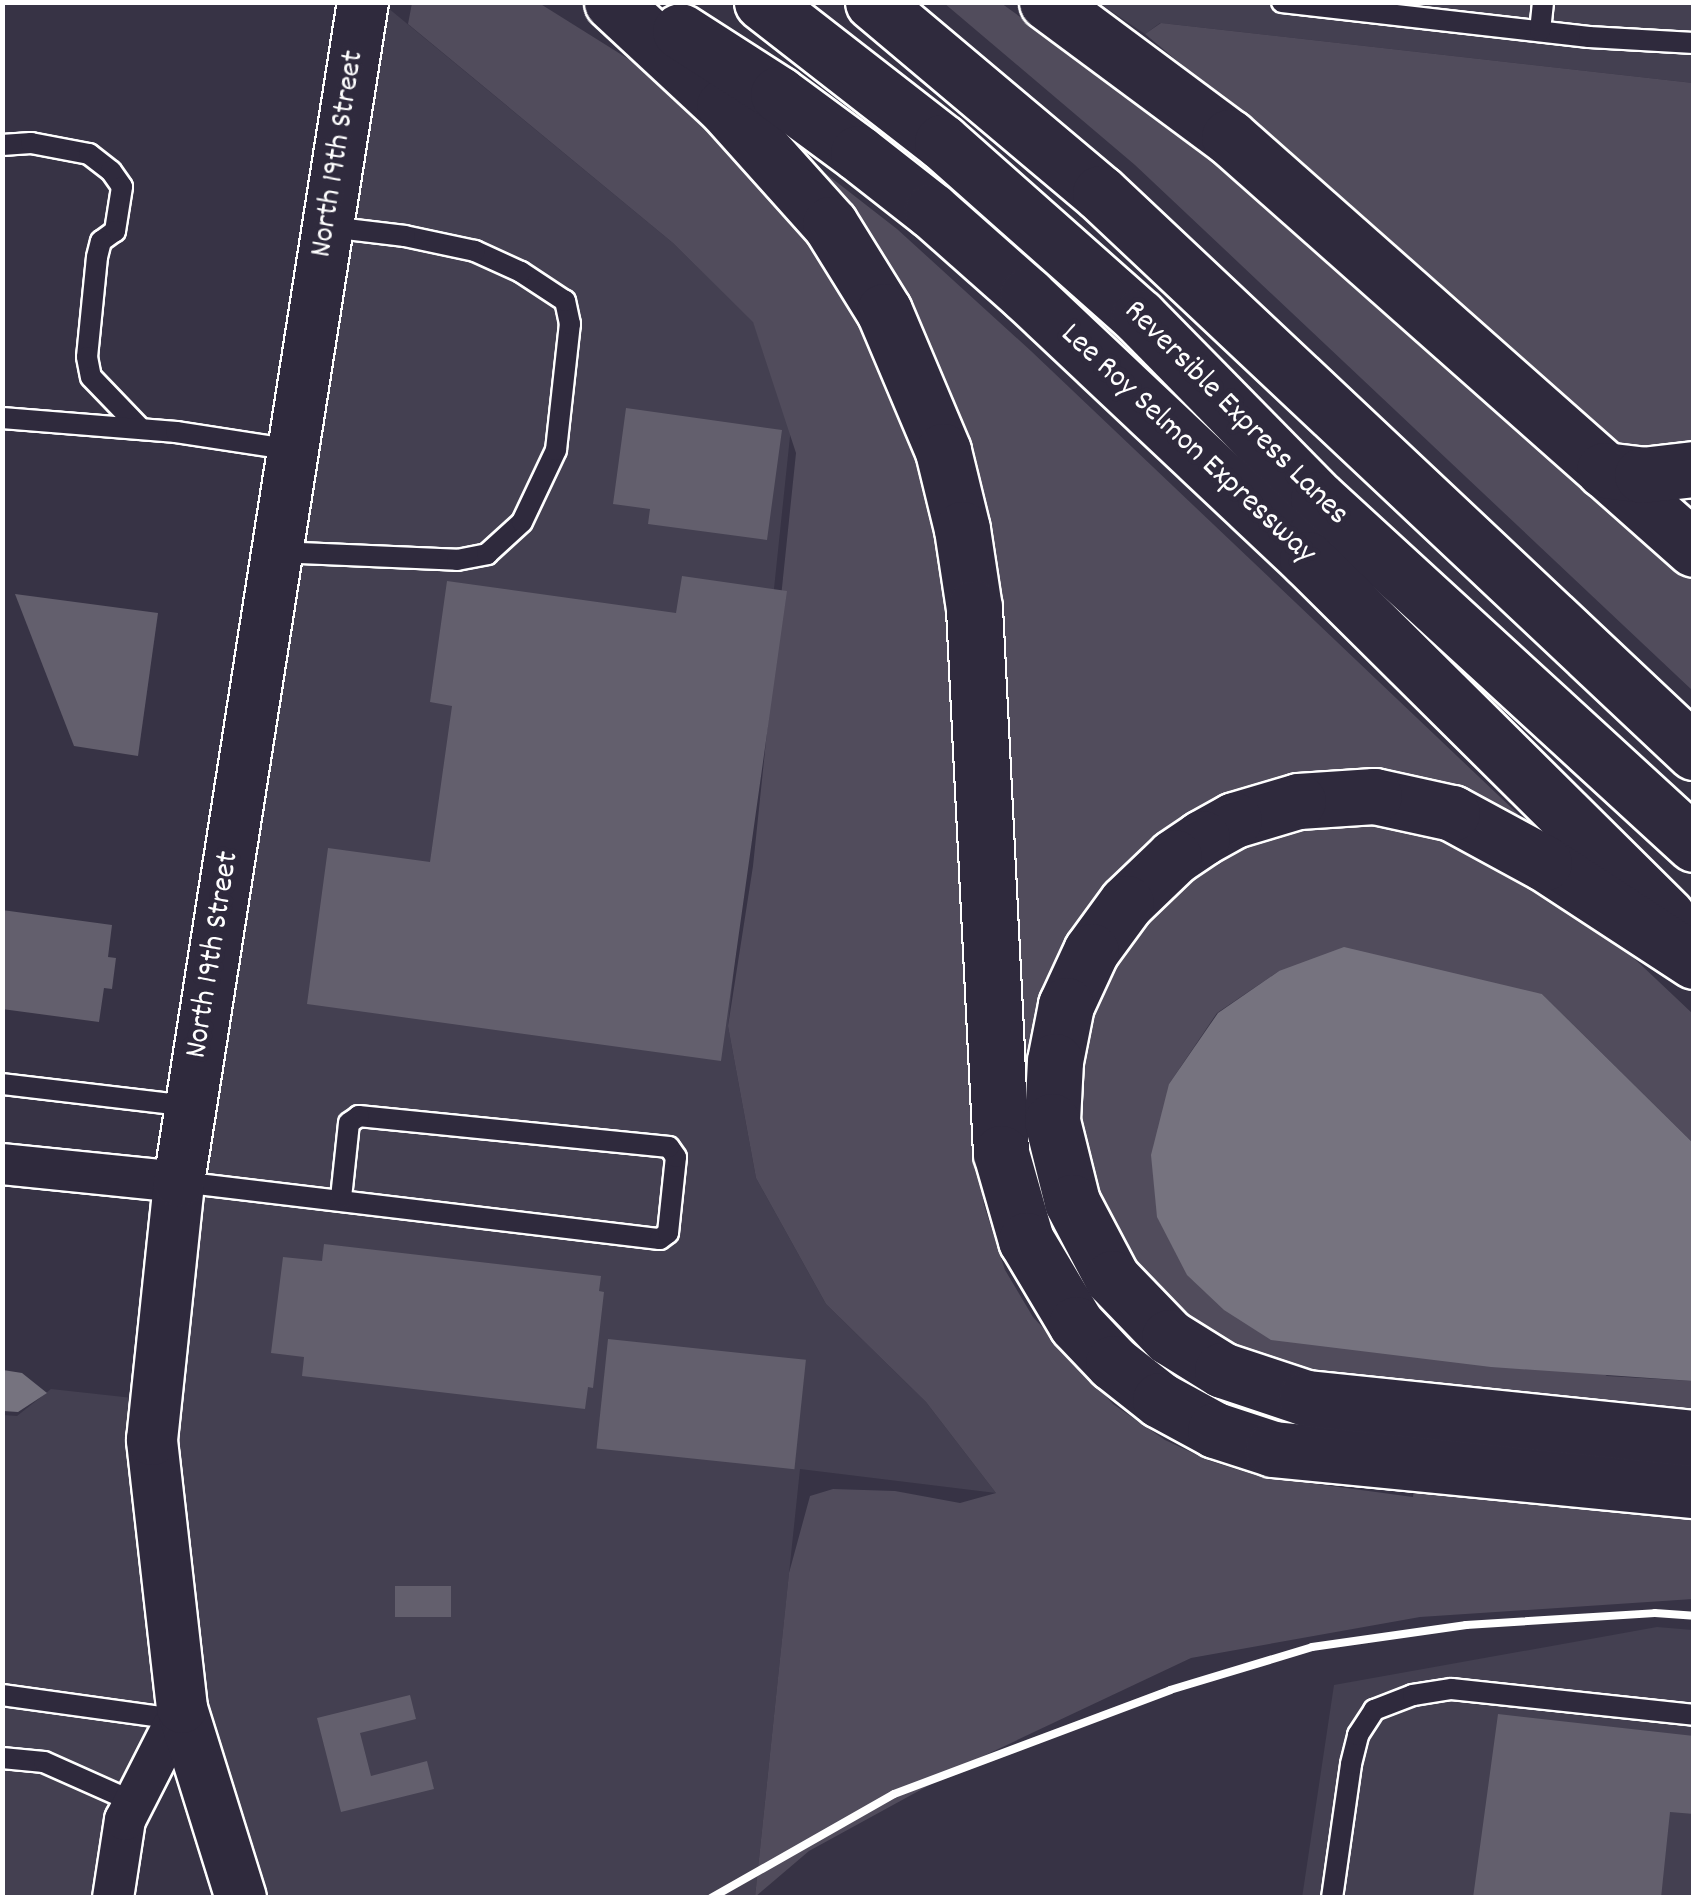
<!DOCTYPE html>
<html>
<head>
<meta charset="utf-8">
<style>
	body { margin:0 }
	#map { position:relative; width:1696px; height:1900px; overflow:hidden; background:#373345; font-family:Dekko,sans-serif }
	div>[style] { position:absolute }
	.built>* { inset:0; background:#444051 }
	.green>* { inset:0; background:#514c5c }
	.water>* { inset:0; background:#76737f }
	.building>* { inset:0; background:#635f6d; transform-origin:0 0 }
	.roads { filter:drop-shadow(2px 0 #fff) drop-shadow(-2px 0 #fff) drop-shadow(0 2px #fff) drop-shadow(0 -2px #fff) }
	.service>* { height:20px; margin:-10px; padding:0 10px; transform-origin:10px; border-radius:10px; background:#2f2a3d }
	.minor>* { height:40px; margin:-20px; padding:0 20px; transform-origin:20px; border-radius:20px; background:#2f2a3d }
	.tertiary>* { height:50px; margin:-25px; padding:0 25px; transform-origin:25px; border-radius:25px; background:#2f2a3d }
	.motorway>* { height:55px; margin:-27.5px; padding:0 27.5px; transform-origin:27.5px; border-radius:27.5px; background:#2f2a3d }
	.rail>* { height:8px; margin:-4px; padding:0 4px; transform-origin:4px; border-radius:4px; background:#fff }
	span { translate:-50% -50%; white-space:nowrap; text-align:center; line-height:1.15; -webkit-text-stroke:10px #2f2a3d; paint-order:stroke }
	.street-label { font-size:32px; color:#fff }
	.frame { position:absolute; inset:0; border:5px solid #fff; pointer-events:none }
</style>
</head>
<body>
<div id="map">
	<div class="built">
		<div style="clip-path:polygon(382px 3px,673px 243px,753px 321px,791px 427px,728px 1026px,756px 1178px,826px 1304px,926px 1402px,996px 1493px,800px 1469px,755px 1897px,248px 1897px,193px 1708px,161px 1441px)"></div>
		<div style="clip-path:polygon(1099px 3px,1693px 3px,1693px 83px,1170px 24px,1160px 23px,1145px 34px)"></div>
		<div style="clip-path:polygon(51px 1389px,151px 1400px,173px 1700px,104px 1897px,3px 1897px,3px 1415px,17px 1416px)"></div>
		<div style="clip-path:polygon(1657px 1627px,1693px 1630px,1693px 1897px,1302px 1898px,1334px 1685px)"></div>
	</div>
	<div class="green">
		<div style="clip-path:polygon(412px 3px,539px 3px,638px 65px,697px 112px,793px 212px,835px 276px,872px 344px,928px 478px,946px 589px,970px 1112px,984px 1205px,1005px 1270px,1033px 1317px,1113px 1404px,1165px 1440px,1210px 1461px,1258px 1476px,1413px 1497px,1415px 1480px,1693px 1506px,1693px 1599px,1420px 1617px,1191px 1658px,977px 1759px,809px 1851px,755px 1897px,789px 1573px,810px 1496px,833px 1489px,895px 1491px,960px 1503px,996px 1493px,926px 1402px,826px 1304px,756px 1178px,728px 1026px,753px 866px,796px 453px,753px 322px,673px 243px,408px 24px)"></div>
		<div style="clip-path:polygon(944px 3px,1001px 3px,1214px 158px,1430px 336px,1693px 578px,1693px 691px,1135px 165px)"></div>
		<div style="clip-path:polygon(1161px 23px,1693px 83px,1693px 452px,1621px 451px,1494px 347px,1323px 183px,1145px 34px)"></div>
		<div style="clip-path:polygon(816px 166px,897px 229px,1031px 351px,1518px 814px,1511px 819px,1352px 777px,1068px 954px,1078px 1257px,1340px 1419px,1286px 1437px,1138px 1367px,1031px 1221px,995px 658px,808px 177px)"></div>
		<div style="clip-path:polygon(1382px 821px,1442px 836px,1505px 867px,1620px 945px,1693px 1014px,1693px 1143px,1542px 994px,1279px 971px,1217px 1013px,1169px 1084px,1607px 1376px,1693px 1381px,1693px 1411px,1291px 1379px,1144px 1294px,1071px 1147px,1089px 1003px,1149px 909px,1233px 848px,1295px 827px)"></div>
	</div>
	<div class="water">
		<div style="clip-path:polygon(1344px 947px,1542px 994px,1693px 1143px,1693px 1381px,1491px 1367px,1271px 1340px,1224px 1310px,1187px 1275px,1157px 1217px,1151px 1155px,1169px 1084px,1218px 1013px,1279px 971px)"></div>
		<div style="clip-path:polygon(3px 1370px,22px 1373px,47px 1393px,18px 1412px,3px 1411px)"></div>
	</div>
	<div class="building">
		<div style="clip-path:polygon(626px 408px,782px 430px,767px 540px,648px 524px,650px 509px,613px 504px)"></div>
		<div style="clip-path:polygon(682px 576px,787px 591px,721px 1061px,307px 1004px,328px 848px,430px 862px,452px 706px,430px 702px,447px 581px,676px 613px)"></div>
		<div style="clip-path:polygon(15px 594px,158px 613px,138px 756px,74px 746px)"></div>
		<div style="clip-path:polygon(2px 910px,112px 925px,108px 957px,116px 958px,112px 989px,104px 988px,99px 1022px,2px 1009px)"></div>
		<div style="clip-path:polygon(324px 1244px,601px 1276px,599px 1291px,604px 1292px,593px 1388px,588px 1387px,585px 1409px,302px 1376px,304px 1357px,271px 1353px,283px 1257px,322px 1261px)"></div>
		<div style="left:608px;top:1339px;width:199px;height:110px;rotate:6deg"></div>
		<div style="left:395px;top:1586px;width:56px;height:31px"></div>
		<div style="clip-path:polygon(410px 1695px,416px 1719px,360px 1733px,371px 1776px,427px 1761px,434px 1789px,341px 1812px,317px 1718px)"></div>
		<div style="clip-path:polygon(1498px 1714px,1694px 1736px,1694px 1814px,1670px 1812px,1661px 1898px,1473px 1898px)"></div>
	</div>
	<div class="roads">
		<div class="service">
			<div style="left:1282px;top:2px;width:309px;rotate:6.5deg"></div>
			<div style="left:1589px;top:37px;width:105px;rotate:3.3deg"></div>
			<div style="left:1540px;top:31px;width:29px;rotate:-84deg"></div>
			<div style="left:2px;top:145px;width:29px;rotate:-4deg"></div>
			<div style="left:31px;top:143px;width:59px;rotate:10.7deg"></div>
			<div style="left:89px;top:154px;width:28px;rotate:38deg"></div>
			<div style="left:111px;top:171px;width:19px;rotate:55deg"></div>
			<div style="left:122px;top:187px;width:45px;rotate:99deg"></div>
			<div style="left:115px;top:231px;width:17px;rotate:144deg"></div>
			<div style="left:101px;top:241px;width:16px;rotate:104deg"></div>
			<div style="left:97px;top:257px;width:100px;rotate:95.7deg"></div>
			<div style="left:87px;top:357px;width:20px;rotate:79deg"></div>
			<div style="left:91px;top:377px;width:72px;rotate:46.1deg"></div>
			<div style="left:2px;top:418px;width:175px;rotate:4.6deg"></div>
			<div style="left:176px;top:432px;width:118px;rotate:8.7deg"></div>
			<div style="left:277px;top:552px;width:180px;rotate:2.5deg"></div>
			<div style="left:457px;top:560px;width:31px;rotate:-11deg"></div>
			<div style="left:487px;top:554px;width:47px;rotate:-42.4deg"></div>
			<div style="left:522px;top:522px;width:80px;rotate:-64.7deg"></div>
			<div style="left:556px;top:450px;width:127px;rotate:-83.7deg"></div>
			<div style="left:570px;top:324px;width:24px;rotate:-102deg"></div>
			<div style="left:565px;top:301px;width:53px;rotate:-146.6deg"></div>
			<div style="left:521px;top:272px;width:51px;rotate:-155.5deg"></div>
			<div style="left:475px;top:251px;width:72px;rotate:-167.9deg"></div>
			<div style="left:405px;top:236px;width:76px;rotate:-173.2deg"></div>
			<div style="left:2px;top:1084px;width:188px;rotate:6.7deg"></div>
			<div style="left:181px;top:1182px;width:482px;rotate:6.8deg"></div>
			<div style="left:660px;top:1239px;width:10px;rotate:-37deg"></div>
			<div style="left:668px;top:1233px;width:76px;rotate:-84deg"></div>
			<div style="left:676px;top:1157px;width:12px;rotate:-125deg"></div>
			<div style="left:669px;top:1147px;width:312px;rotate:-174.3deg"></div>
			<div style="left:359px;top:1116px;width:12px;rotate:145deg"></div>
			<div style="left:349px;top:1123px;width:75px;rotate:96.1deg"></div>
			<div style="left:2px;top:1695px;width:176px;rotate:7.9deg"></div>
			<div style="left:2px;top:1758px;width:42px;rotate:5.4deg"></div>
			<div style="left:44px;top:1762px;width:98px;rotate:24deg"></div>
			<div style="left:1332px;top:1898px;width:135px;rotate:-81.9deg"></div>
			<div style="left:1351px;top:1764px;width:30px;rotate:-76deg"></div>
			<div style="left:1358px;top:1735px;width:30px;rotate:-57deg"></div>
			<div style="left:1374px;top:1710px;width:42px;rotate:-21deg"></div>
			<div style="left:1413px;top:1695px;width:39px;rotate:-9deg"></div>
			<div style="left:1452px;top:1689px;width:243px;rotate:6.1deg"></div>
		</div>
		<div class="minor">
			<div style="left:2px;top:1164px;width:178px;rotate:5.8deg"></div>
			<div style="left:113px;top:1898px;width:79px;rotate:-81.3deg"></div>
			<div style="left:125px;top:1820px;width:126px;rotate:-63deg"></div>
		</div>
		<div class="tertiary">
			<div style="left:241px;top:1898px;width:199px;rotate:-107.3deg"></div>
			<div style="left:182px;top:1708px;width:270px;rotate:-96.4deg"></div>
			<div style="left:152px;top:1440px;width:259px;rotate:-84deg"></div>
			<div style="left:179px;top:1182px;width:1194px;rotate:-81.14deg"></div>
		</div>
		<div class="motorway">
			<div style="left:612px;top:2px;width:153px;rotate:42.9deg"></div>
			<div style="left:724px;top:106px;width:159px;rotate:48.1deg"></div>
			<div style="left:830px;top:224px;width:102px;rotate:58.2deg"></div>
			<div style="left:884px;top:311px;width:152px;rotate:67.1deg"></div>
			<div style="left:943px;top:451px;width:80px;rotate:76.3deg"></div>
			<div style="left:962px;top:529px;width:80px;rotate:81.4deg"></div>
			<div style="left:974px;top:608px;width:546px;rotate:87.16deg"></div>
			<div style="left:1001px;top:1153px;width:91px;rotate:74deg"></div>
			<div style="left:1026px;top:1240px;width:98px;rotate:59.2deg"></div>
			<div style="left:1076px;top:1324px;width:54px;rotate:46.5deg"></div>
			<div style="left:1113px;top:1363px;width:60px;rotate:38.2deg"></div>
			<div style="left:1160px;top:1400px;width:63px;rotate:28.6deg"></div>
			<div style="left:1215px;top:1430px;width:61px;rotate:18.1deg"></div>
			<div style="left:1273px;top:1449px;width:423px;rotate:5.6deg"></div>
			<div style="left:762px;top:2px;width:228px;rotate:37.9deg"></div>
			<div style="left:942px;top:142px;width:264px;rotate:41.6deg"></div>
			<div style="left:1139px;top:317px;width:255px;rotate:45.5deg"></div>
			<div style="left:1318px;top:499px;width:510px;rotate:42.54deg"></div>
			<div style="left:873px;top:2px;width:297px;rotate:40.1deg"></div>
			<div style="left:1100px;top:193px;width:816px;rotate:43.26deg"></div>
			<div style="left:1047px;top:2px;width:227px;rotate:36.6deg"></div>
			<div style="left:1229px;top:137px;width:621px;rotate:41.54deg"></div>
			<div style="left:680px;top:31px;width:117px;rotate:32.7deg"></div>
			<div style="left:778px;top:94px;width:99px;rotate:36.4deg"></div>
			<div style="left:858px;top:153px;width:94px;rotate:38.1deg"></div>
			<div style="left:932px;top:211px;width:127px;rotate:41.5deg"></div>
			<div style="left:1027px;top:295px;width:385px;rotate:43.3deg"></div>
			<div style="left:1307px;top:559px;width:507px;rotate:44.76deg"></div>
			<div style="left:1604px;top:470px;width:38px;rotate:7deg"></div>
			<div style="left:1642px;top:475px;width:52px;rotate:-6.6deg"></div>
			<div style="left:1694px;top:961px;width:179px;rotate:-146.8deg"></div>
			<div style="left:1544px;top:863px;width:105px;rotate:-151.5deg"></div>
			<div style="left:1452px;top:813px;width:80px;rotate:-167.7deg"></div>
			<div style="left:1374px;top:796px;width:76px;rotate:176.2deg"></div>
			<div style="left:1298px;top:801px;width:67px;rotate:163.5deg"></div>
			<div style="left:1234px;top:820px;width:37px;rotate:151deg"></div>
			<div style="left:1202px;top:838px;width:34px;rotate:146deg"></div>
			<div style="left:1174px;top:857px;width:66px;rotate:136.2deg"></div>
			<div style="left:1126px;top:903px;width:59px;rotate:126.1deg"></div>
			<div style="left:1091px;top:951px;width:60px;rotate:114.8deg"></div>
			<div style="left:1066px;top:1005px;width:57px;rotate:101.1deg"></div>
			<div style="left:1055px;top:1061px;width:60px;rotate:92.9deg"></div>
			<div style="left:1052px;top:1121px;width:83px;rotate:76.1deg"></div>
			<div style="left:1072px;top:1202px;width:86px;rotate:62.2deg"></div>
			<div style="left:1112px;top:1278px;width:82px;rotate:46deg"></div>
			<div style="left:1169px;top:1337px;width:62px;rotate:31.9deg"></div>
			<div style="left:1222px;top:1370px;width:89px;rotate:18.4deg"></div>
			<div style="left:1306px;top:1398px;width:390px;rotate:5.9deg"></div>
		</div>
	</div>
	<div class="rail">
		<div style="left:711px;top:1898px;width:210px;rotate:-29.6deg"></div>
		<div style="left:894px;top:1794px;width:295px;rotate:-20.6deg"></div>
		<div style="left:1170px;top:1690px;width:148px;rotate:-16.8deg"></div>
		<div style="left:1312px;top:1647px;width:156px;rotate:-8.1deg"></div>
		<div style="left:1466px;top:1625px;width:189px;rotate:-3.6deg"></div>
		<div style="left:1655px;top:1613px;width:39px;rotate:4deg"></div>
	</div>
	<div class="street-label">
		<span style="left:339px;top:154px;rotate:-81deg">North 19th Street</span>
		<span style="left:1235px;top:414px;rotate:45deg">Reversible Express Lanes</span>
		<span style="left:1187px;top:445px;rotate:43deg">Lee Roy Selmon Expressway</span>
		<span style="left:214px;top:955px;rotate:-81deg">North 19th Street</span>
	</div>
	<div class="frame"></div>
</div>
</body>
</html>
